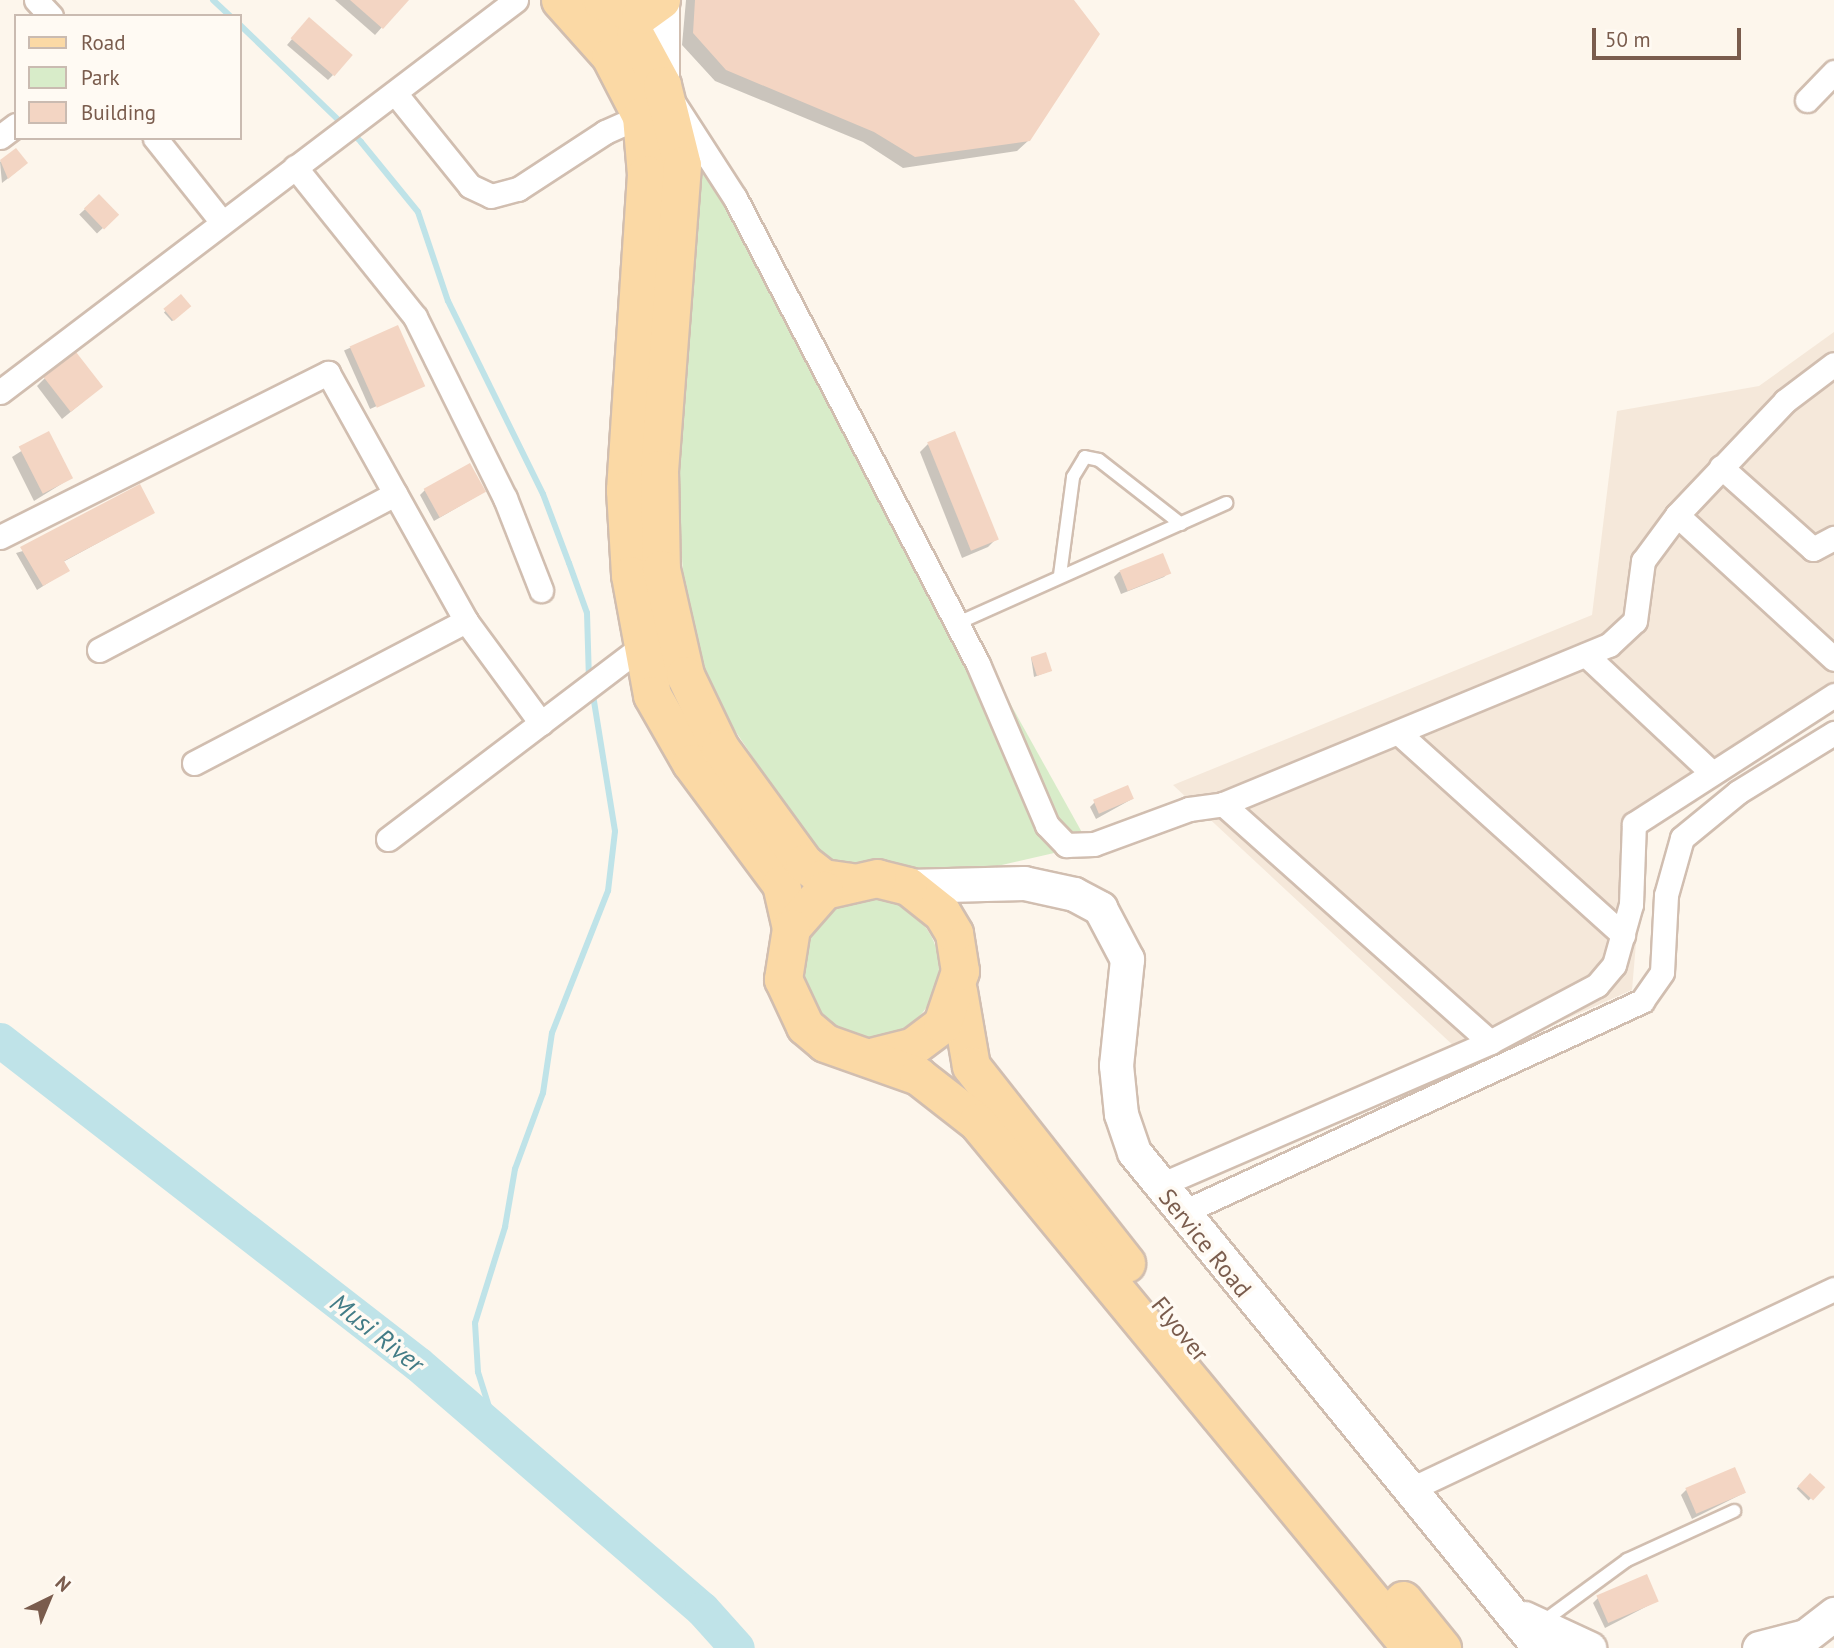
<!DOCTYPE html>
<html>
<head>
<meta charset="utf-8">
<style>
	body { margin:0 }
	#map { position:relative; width:1834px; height:1648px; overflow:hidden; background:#fdf6ec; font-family:"PT Sans",sans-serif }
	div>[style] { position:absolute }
	.residential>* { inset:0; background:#f5e8da }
	.green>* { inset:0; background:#d8ecc9 }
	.round { border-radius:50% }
	.shadow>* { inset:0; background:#0003; transform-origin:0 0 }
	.stream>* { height:6px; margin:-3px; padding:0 3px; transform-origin:3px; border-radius:3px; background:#bfe3e8 }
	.river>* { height:35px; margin:-17.5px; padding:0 17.5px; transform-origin:17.5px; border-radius:17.5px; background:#bfe3e8 }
	.building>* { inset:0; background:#f3d5c3; transform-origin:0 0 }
	.roads { filter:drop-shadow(2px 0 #d1beb0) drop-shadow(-2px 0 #d1beb0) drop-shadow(0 2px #d1beb0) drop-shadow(0 -2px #d1beb0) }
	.lane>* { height:12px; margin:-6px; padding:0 6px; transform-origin:6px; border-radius:6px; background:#fff }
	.street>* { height:23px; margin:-11.5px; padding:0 11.5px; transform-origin:11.5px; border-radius:11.5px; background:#fff }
	.secondary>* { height:33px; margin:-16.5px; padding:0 16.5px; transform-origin:16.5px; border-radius:16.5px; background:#fff }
	.primary>* { height:37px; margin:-18.5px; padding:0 18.5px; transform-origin:18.5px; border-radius:18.5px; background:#fbd9a5 }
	span { translate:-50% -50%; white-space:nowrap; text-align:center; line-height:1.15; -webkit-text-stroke:7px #fffaf3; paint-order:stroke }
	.street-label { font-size:24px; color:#7a5c4d }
	.water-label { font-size:26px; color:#437c86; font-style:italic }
	.legend { position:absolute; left:14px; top:14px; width:228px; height:126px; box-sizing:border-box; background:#fffaf3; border:2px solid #cabbb1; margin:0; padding:9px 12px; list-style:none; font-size:21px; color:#7a5c4d }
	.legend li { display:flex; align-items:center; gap:14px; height:35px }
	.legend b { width:35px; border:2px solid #cabbb1 }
	.north { position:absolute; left:14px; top:1564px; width:70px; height:70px; -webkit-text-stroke:5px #fffaf3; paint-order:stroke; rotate:43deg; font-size:19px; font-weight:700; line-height:28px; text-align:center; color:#7a5c4d }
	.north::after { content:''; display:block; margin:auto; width:24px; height:32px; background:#7a5c4d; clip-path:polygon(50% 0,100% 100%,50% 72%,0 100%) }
	.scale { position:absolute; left:1592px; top:28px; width:149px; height:32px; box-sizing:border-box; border:4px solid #7a5c4d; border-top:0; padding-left:9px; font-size:21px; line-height:24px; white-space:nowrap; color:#7a5c4d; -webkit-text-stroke:5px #fffaf3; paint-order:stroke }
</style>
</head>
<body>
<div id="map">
	<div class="residential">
		<div style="clip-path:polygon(1834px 332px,1834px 710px,1646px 826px,1632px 990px,1470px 1061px,1173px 785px,1592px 615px,1617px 411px,1759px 386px)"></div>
	</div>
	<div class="green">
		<div style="clip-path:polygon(702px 167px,731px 202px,1089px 845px,967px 873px,828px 868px,702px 682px,685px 609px,677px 473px,681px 341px)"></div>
		<div class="round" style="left:801px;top:899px;width:138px;height:138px"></div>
	</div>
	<div class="shadow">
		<div style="clip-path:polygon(335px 0,406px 0,375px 35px)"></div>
		<div style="clip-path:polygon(686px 0,1072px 0,1029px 140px,1017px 151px,903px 168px,863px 142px,715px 81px,682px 45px)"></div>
		<div style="clip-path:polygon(304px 25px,333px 75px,328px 80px,287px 45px)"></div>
		<div style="clip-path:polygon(15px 150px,21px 168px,2px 183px,0 162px)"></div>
		<div style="left:99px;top:196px;width:26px;height:27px;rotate:47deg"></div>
		<div style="left:181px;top:297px;width:12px;height:23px;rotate:48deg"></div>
		<div style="left:397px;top:327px;width:64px;height:58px;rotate:66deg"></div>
		<div style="clip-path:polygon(45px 378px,101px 387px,62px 419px,37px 386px)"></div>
		<div style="clip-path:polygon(48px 434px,71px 478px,34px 501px,12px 457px)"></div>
		<div style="clip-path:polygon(928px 444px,996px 539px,988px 547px,962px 558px,920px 452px)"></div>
		<div style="clip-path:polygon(425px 490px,484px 492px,434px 521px,420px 495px)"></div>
		<div style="clip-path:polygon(153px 513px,63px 562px,68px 570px,37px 590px,16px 553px)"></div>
		<div style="clip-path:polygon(1162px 555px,1169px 572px,1164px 577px,1121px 594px,1114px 577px,1119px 572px)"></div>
		<div style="clip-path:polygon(1031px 657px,1050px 671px,1034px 677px)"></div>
		<div style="clip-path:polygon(1132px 799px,1096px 819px,1090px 807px,1095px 802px)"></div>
		<div style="left:1810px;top:1475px;width:17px;height:19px;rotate:45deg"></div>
		<div style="clip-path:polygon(1686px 1490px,1744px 1493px,1692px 1519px,1681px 1495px)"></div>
		<div style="clip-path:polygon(1598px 1598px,1657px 1601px,1605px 1628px,1593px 1603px)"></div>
	</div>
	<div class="stream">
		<div style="left:213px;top:0;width:23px;rotate:43deg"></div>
		<div style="left:240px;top:25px;width:168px;rotate:44deg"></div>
		<div style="left:361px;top:142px;width:90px;rotate:50.8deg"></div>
		<div style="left:418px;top:212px;width:94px;rotate:71.4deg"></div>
		<div style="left:448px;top:301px;width:215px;rotate:63.8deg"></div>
		<div style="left:543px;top:494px;width:74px;rotate:69.4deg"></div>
		<div style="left:569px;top:563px;width:53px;rotate:70.2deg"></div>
		<div style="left:587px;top:613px;width:66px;rotate:88.3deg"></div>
		<div style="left:497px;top:1432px;width:63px;rotate:-107.6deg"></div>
		<div style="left:478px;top:1372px;width:49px;rotate:-93.5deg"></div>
		<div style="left:475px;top:1323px;width:101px;rotate:-72.6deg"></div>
		<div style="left:505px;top:1227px;width:59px;rotate:-80.2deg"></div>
		<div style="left:515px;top:1169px;width:81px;rotate:-69.8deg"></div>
		<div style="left:543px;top:1093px;width:61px;rotate:-81.5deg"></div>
		<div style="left:552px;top:1033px;width:153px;rotate:-68.5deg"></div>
		<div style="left:608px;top:891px;width:60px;rotate:-83.3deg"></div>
		<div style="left:615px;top:831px;width:144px;rotate:-99.2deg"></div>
	</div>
	<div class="river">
		<div style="left:0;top:1040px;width:529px;rotate:37.78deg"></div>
		<div style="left:418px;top:1364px;width:375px;rotate:40.8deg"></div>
		<div style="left:702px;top:1609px;width:52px;rotate:48.1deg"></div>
	</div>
	<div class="building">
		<div style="clip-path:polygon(350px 0,409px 0,383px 29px)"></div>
		<div style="clip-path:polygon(695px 0,1074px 0,1100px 34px,1030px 141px,915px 157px,874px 132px,726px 70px,693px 33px)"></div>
		<div style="left:309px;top:17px;width:58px;height:28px;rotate:41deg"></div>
		<div style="clip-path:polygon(16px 148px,28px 163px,8px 179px,0 160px)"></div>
		<div style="left:99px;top:194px;width:29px;height:21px;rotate:46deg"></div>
		<div style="left:181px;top:294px;width:16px;height:23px;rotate:50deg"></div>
		<div style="left:398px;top:325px;width:67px;height:53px;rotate:66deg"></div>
		<div style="left:76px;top:352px;width:44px;height:41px;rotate:52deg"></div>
		<div style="left:49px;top:431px;width:53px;height:34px;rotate:63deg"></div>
		<div style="left:955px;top:431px;width:117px;height:30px;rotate:68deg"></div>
		<div style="left:470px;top:463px;width:33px;height:53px;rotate:61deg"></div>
		<div style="clip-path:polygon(140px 484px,155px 513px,64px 561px,70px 571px,43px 586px,20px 547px)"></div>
		<div style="left:1163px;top:553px;width:22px;height:47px;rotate:68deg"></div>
		<div style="left:1046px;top:652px;width:20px;height:16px;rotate:72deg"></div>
		<div style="left:1128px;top:785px;width:15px;height:38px;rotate:67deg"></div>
		<div style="left:1735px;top:1467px;width:28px;height:54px;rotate:67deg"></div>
		<div style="left:1810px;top:1473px;width:21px;height:18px;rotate:43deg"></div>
		<div style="left:1647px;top:1574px;width:30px;height:55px;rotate:67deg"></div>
	</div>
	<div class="roads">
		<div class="lane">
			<div style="left:1060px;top:575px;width:99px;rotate:-82.4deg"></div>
			<div style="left:1073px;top:477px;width:23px;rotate:-59deg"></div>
			<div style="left:1085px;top:457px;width:14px;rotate:12deg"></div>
			<div style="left:1099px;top:460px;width:104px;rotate:38deg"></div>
			<div style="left:958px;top:623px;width:294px;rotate:-24.1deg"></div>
			<div style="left:1541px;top:1623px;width:107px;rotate:-36.2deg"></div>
			<div style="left:1627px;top:1560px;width:118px;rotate:-24.6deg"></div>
		</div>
		<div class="street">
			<div style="left:36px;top:0;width:22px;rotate:47deg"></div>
			<div style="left:395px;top:93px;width:119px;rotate:51.1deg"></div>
			<div style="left:470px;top:186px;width:23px;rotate:25deg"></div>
			<div style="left:491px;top:196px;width:28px;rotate:-15deg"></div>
			<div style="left:518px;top:189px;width:104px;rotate:-33.2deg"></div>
			<div style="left:605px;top:132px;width:39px;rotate:-24deg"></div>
			<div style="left:1807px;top:100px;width:39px;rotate:-46deg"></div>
			<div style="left:675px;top:105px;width:111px;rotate:57.2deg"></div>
			<div style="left:735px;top:198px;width:526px;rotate:62.46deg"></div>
			<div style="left:978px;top:664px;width:175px;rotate:66.8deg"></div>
			<div style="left:1047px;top:825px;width:28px;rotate:46deg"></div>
			<div style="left:1066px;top:845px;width:28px;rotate:-2deg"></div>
			<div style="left:1094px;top:844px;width:101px;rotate:-20.2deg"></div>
			<div style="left:1189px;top:809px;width:34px;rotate:-8deg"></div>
			<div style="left:1223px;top:804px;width:417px;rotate:-22.4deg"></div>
			<div style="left:1609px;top:645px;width:35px;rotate:-43deg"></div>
			<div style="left:1635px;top:621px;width:61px;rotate:-82.4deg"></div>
			<div style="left:1643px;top:561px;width:57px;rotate:-53.5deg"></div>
			<div style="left:1677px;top:515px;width:157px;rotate:-46.5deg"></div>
			<div style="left:1785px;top:401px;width:61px;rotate:-37.1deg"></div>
			<div style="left:0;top:137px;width:20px;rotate:-37deg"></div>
			<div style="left:155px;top:138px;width:106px;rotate:51.5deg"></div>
			<div style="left:295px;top:167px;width:192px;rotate:51.3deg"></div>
			<div style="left:415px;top:317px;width:202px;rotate:63.6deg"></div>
			<div style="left:505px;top:498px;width:99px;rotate:68.6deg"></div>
			<div style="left:0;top:392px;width:648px;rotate:-37.22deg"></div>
			<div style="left:1721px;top:467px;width:123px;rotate:41.7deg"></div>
			<div style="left:1813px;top:549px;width:24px;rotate:-28deg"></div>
			<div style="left:1677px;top:515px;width:213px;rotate:42.5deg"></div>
			<div style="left:0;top:537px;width:367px;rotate:-26.6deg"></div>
			<div style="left:328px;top:373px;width:284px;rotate:60.9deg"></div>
			<div style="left:466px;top:621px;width:127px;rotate:53.7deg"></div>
			<div style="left:99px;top:650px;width:335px;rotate:-27.8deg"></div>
			<div style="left:1586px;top:655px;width:171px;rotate:43.1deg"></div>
			<div style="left:1401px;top:735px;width:299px;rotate:42deg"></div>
			<div style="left:194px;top:763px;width:307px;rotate:-27.6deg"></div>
			<div style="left:1223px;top:804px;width:358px;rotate:41.7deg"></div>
			<div style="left:388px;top:839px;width:319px;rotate:-37.2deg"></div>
			<div style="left:1158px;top:1186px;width:362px;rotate:-23.4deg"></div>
			<div style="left:1490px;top:1042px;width:121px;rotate:-28deg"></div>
			<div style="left:1597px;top:985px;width:26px;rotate:-50deg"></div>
			<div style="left:1614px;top:965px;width:63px;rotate:-74.4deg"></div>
			<div style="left:1631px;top:904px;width:80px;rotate:-87.9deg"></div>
			<div style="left:1634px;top:824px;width:238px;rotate:-32.8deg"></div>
			<div style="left:1179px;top:1214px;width:510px;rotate:-24.7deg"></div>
			<div style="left:1642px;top:1001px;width:35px;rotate:-55deg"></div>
			<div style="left:1662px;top:972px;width:77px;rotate:-87deg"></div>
			<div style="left:1666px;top:895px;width:59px;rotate:-74.3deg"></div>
			<div style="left:1682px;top:838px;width:72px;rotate:-39.4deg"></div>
			<div style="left:1738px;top:792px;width:113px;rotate:-31.6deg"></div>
			<div style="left:1409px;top:1490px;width:470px;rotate:-25.3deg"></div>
		</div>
		<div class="secondary">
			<div style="left:662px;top:85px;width:85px;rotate:-90deg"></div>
			<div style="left:908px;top:886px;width:116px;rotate:-1.5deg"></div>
			<div style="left:1024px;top:883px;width:51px;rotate:12.4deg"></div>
			<div style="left:1074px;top:894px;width:30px;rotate:28deg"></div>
			<div style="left:1100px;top:908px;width:58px;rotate:62.1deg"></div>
			<div style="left:1127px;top:959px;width:107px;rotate:95.9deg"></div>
			<div style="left:1116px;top:1065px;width:49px;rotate:84.2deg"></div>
			<div style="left:1121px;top:1114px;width:40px;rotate:71.1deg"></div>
			<div style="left:1134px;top:1152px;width:641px;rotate:50.7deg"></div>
			<div style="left:1524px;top:1618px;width:72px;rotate:24.8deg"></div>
			<div style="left:1759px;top:1648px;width:48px;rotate:-14.6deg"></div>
			<div style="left:1790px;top:1648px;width:56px;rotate:-37.7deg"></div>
		</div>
		<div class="primary">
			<div style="left:560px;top:0;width:75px;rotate:48.2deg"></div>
			<div style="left:610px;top:56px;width:68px;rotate:62.7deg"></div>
			<div style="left:641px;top:116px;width:58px;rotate:85.1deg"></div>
			<div style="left:646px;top:174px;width:317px;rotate:93.8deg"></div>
			<div style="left:625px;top:490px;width:85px;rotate:86.6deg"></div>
			<div style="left:630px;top:575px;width:122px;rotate:79.6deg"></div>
			<div style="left:652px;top:695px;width:78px;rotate:60.2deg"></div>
			<div style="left:691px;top:763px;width:151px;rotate:53.4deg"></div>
			<div style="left:781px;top:884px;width:45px;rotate:77.2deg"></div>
			<div style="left:600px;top:0;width:49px;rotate:45deg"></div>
			<div style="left:635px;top:35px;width:57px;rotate:61.6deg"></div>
			<div style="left:662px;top:85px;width:82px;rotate:76deg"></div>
			<div style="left:682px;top:165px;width:305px;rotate:94.3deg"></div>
			<div style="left:659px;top:469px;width:100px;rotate:88.9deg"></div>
			<div style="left:661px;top:569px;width:109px;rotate:77.2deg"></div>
			<div style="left:685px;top:675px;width:81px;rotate:64.4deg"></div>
			<div style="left:720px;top:748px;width:142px;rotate:53.9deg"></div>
			<div style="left:804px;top:863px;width:24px;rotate:38deg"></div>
			<div style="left:823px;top:878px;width:27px;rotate:8deg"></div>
			<div style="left:602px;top:1px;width:40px;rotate:20.2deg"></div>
			<div style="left:640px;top:15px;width:26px;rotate:-36deg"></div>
			<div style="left:958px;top:991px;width:76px;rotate:80.2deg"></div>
			<div style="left:971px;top:1066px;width:251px;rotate:51.8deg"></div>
			<div style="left:875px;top:1056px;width:38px;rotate:-14deg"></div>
			<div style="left:912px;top:1047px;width:38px;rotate:-37deg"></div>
			<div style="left:942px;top:1024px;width:56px;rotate:-71.2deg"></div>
			<div style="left:960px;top:971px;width:38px;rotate:-99deg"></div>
			<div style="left:954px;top:933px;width:23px;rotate:-121deg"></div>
			<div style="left:942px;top:913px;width:43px;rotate:-141.5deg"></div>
			<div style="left:908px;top:886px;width:32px;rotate:-166deg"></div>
			<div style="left:877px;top:878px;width:54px;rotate:167.2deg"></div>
			<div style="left:824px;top:890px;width:50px;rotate:131deg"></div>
			<div style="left:791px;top:928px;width:52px;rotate:98.9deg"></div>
			<div style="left:783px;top:979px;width:52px;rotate:64.9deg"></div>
			<div style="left:805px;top:1026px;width:26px;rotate:40deg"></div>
			<div style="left:825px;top:1043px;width:99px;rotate:19.5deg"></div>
			<div style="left:918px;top:1076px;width:75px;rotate:37.9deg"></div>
			<div style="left:977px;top:1122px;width:682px;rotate:50.47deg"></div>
			<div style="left:1403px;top:1600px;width:62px;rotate:50.9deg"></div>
		</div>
	</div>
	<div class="street-label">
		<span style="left:1205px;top:1243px;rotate:51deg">Service Road</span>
		<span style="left:1180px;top:1329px;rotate:51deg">Flyover</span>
	</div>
	<div class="water-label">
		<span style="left:377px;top:1333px;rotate:38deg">Musi River</span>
	</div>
	<ul class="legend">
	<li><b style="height:9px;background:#fbd9a5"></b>Road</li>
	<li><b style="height:19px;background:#d8ecc9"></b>Park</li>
	<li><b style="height:19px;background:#f3d5c3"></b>Building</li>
	</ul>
	<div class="north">N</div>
	<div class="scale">50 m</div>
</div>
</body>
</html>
